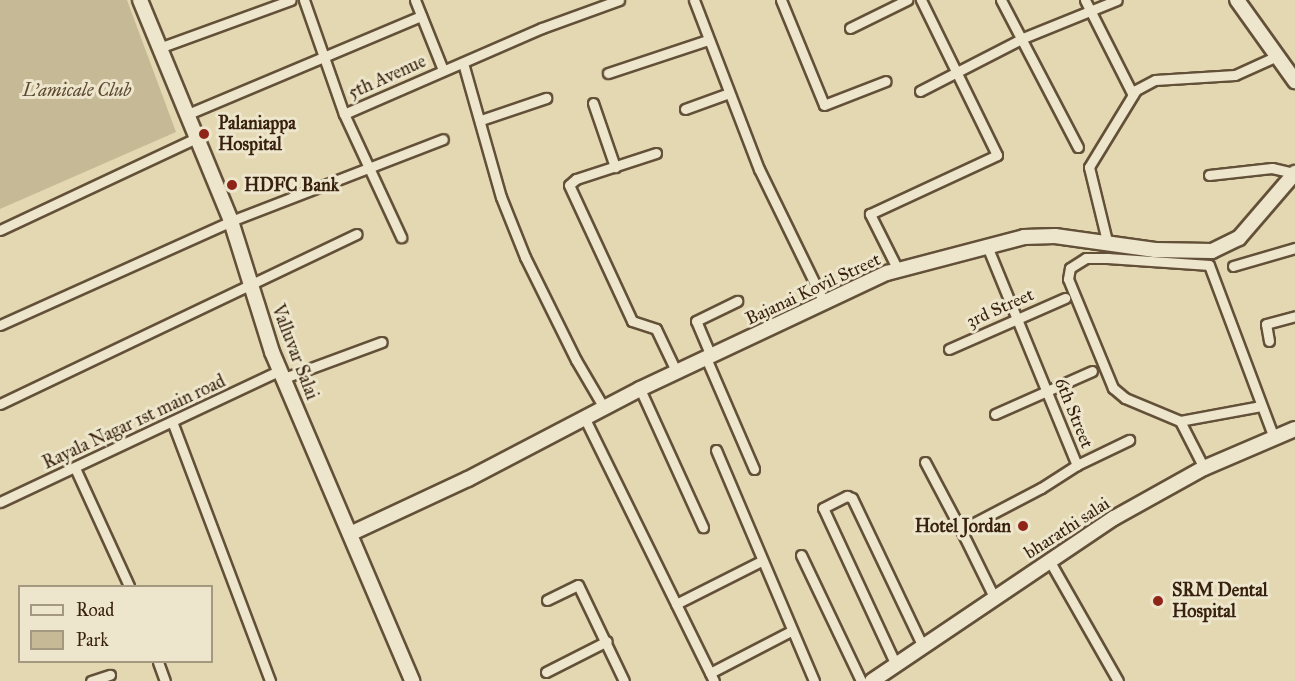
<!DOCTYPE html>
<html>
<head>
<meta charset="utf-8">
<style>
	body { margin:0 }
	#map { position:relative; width:1295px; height:681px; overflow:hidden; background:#e3d8b1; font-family:"IM FELL Great Primer",serif }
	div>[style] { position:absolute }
	.green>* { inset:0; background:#c6b995 }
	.roads { filter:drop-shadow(2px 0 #635038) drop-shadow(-2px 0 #635038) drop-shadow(0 2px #635038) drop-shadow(0 -2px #635038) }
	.street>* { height:9px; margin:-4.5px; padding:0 4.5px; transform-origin:4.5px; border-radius:4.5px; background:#ede6cc }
	.secondary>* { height:14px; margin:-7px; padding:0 7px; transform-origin:7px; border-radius:7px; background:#ede6cc }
	.dots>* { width:16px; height:16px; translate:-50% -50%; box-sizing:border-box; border:3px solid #ede6cc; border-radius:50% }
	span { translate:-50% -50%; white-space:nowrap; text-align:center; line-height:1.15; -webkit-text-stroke:6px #ede6cc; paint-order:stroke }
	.street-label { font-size:18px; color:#38220f }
	.park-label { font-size:18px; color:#5c4830; font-style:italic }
	.poi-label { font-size:18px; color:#38220f; font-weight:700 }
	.left { translate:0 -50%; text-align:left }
	.right { translate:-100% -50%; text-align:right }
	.legend { position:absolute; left:18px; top:585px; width:195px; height:78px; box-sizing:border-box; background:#ede6cc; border:2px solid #a59880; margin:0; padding:8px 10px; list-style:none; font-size:18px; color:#38220f }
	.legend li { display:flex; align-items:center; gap:12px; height:30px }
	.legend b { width:30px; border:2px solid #a59880 }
</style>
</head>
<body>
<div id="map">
	<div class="green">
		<div style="clip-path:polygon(0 0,127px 0,176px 132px,0 209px)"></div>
	</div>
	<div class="roads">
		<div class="street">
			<div style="left:304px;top:0;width:121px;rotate:70.7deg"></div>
			<div style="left:344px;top:114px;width:136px;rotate:65.1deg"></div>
			<div style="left:415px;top:0;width:75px;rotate:68.2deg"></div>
			<div style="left:694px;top:0;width:181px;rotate:69deg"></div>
			<div style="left:759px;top:169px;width:148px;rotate:64deg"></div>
			<div style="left:781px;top:0;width:113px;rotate:67.7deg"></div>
			<div style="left:824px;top:105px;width:66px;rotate:-21.2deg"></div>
			<div style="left:1001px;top:0;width:166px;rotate:62.4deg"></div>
			<div style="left:1085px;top:0;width:106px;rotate:63.2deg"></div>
			<div style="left:850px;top:28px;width:64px;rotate:-26.2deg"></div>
			<div style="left:159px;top:48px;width:140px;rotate:-20deg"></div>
			<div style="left:463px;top:63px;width:139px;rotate:74.2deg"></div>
			<div style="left:501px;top:197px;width:65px;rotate:68.2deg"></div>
			<div style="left:525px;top:257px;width:115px;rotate:63.7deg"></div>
			<div style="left:576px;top:360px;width:56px;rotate:59.7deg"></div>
			<div style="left:608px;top:73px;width:105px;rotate:-18.3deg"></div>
			<div style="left:920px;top:91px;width:116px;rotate:-27.2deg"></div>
			<div style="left:1023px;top:38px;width:101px;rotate:-22deg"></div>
			<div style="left:593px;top:103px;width:68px;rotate:71deg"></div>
			<div style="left:685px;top:109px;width:47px;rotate:-20deg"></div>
			<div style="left:188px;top:114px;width:253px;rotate:-22.8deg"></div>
			<div style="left:344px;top:114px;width:216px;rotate:-23.5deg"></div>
			<div style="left:542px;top:28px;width:82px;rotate:-20deg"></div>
			<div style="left:481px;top:120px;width:69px;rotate:-18.7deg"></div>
			<div style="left:656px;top:153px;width:84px;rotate:162deg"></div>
			<div style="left:576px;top:179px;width:9px;rotate:139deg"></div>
			<div style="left:569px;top:185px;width:150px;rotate:65.1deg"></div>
			<div style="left:632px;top:321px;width:25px;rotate:18deg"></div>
			<div style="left:656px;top:329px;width:47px;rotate:64.5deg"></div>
			<div style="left:1209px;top:175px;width:63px;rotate:-6.3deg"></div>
			<div style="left:1272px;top:168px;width:23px;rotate:13deg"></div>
			<div style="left:0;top:230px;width:217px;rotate:-25.1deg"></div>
			<div style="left:1107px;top:241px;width:76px;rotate:-103.7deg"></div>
			<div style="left:1089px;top:167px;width:90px;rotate:-58.6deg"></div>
			<div style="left:1136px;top:90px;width:21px;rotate:-28deg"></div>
			<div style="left:1155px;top:80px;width:80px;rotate:-3.6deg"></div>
			<div style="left:1235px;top:75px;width:44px;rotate:-24.2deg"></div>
			<div style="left:987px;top:246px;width:237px;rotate:67.7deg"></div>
			<div style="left:1077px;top:465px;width:43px;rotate:147.4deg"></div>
			<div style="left:1041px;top:488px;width:90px;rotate:152.3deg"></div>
			<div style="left:961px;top:530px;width:77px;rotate:63.8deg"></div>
			<div style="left:1233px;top:266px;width:65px;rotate:-16.2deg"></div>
			<div style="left:898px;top:270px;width:63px;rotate:-116.6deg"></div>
			<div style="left:870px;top:214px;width:140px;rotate:-24.9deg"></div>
			<div style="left:997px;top:155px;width:173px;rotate:-116.1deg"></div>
			<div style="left:0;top:325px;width:253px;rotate:-24.2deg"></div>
			<div style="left:231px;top:221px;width:227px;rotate:-21.1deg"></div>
			<div style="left:1269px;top:341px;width:17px;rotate:-100deg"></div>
			<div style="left:1266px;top:324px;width:30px;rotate:-15deg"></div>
			<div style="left:949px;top:349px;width:127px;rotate:-23.7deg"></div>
			<div style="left:711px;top:356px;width:38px;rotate:-113deg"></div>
			<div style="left:696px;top:321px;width:46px;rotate:-26deg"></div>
			<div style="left:706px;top:358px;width:121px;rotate:66.6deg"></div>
			<div style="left:284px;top:378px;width:104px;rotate:-20.2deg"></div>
			<div style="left:640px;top:389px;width:152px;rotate:65.5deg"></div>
			<div style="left:0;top:404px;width:395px;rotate:-25.5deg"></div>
			<div style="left:1261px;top:406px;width:82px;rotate:169.5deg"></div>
			<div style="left:1180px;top:421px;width:60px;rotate:-157.3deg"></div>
			<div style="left:1125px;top:398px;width:16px;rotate:-140deg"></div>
			<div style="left:1113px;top:388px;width:118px;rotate:-112.4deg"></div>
			<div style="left:1068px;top:279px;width:11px;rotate:-80deg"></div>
			<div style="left:1070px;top:268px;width:19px;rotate:-32deg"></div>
			<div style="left:1086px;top:258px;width:22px"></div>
			<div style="left:1108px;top:258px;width:101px;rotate:4deg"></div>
			<div style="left:1209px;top:265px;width:185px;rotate:69.4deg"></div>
			<div style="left:995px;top:414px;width:106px;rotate:-23.9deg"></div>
			<div style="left:584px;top:417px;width:294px;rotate:63.8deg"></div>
			<div style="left:1180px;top:421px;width:53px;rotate:62.9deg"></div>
			<div style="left:173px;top:424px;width:275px;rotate:69.3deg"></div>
			<div style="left:716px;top:450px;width:251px;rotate:67deg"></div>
			<div style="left:925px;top:462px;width:77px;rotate:62.1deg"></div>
			<div style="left:1077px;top:465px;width:58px;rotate:-25.7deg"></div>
			<div style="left:75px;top:468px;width:130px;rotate:65.4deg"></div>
			<div style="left:0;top:502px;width:310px;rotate:-25.2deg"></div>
			<div style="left:801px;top:555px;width:140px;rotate:64.5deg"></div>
			<div style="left:1049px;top:560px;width:139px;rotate:60.3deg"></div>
			<div style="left:547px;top:600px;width:34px;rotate:-26deg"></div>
			<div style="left:578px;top:585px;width:106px;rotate:64.4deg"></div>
			<div style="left:676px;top:604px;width:95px;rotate:-26.8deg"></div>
			<div style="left:158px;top:662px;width:20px;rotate:70deg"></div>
			<div style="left:896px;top:665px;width:173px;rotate:-114.9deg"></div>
			<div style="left:823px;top:508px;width:27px;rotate:-27deg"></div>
			<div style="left:847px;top:496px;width:5px;rotate:22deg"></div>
			<div style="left:852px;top:498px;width:165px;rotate:64.5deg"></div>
			<div style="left:546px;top:672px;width:68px;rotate:-26.9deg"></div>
			<div style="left:710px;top:673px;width:91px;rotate:-27.4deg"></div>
			<div style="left:91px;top:681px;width:20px;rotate:-18deg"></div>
		</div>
		<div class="secondary">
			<div style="left:140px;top:0;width:239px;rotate:67.6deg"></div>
			<div style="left:231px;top:221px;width:137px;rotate:72.6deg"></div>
			<div style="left:272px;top:352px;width:358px;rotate:66.9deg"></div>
			<div style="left:1237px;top:0;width:100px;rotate:54.4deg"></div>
			<div style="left:352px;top:533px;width:128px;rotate:-25deg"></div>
			<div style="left:468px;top:479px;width:194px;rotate:-27.6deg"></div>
			<div style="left:640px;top:389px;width:273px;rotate:-25.2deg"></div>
			<div style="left:887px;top:273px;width:142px;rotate:-14.7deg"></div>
			<div style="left:1024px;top:237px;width:31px;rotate:-2deg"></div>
			<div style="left:1055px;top:236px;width:101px;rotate:8deg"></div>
			<div style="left:1155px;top:250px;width:57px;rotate:1deg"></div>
			<div style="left:1212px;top:251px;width:30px;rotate:-26deg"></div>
			<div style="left:1239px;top:238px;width:86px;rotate:-49.3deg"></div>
			<div style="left:872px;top:681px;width:292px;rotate:-34deg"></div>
			<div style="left:1114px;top:518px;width:103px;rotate:-29.1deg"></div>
			<div style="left:1204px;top:468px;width:99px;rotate:-23.2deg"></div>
		</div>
	</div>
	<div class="dots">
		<div style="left:204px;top:134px;background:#8f2418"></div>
		<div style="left:232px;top:185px;background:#8f2418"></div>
		<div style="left:1023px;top:526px;background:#8f2418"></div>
		<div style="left:1158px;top:601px;background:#8f2418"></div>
	</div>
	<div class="street-label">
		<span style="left:387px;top:77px;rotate:-24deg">5th Avenue</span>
		<span style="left:813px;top:289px;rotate:-25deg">Bajanai Kovil Street</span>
		<span style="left:1000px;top:308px;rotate:-24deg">3rd Street</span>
		<span style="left:295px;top:352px;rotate:69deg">Valluvar Salai</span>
		<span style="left:1074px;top:413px;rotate:68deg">6th Street</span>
		<span style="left:134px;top:422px;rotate:-25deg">Rayala Nagar 1st main road</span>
		<span style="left:1067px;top:528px;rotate:-33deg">bharathi salai</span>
	</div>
	<div class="park-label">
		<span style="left:77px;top:90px">L'amicale Club</span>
	</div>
	<div class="poi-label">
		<span class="left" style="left:218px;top:134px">Palaniappa<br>Hospital</span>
		<span class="left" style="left:244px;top:185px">HDFC Bank</span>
		<span class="right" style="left:1011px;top:526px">Hotel Jordan</span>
		<span class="left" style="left:1172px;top:601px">SRM Dental<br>Hospital</span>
	</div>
	<ul class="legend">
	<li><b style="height:8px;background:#ede6cc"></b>Road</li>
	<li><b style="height:16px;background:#c6b995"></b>Park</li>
	</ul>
</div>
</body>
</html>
